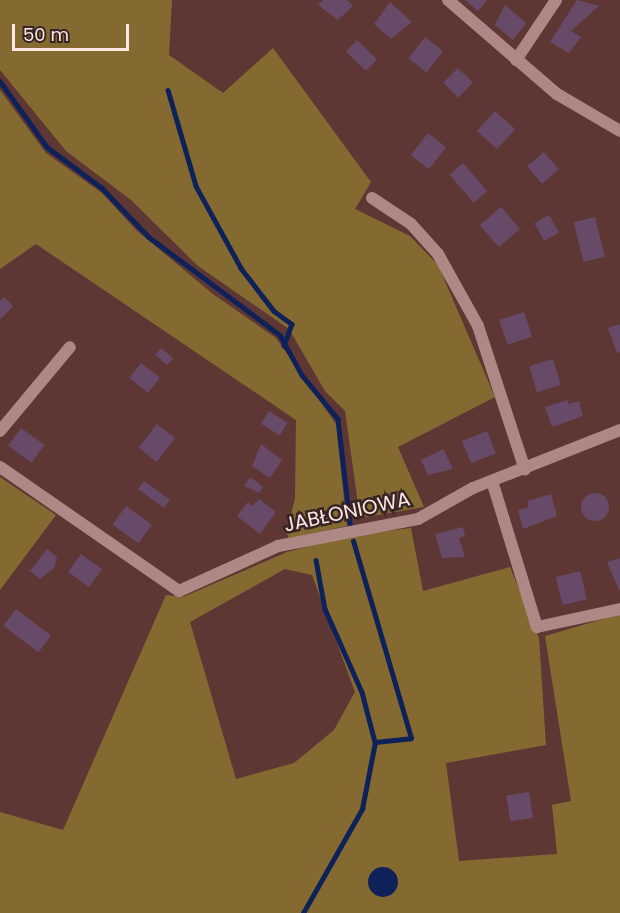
<!DOCTYPE html>
<html>
<head>
<meta charset="utf-8">
<style>
	body { margin:0 }
	#map { position:relative; width:620px; height:913px; overflow:hidden; background:#5e3734; font-family:Poppins,sans-serif }
	div>[style] { position:absolute }
	.green>* { inset:0; background:#846a31 }
	.water>* { inset:0; background:#0e2259 }
	.round { border-radius:50% }
	.stream>* { height:4.5px; margin:-2.25px; padding:0 2.25px; transform-origin:2.25px; border-radius:2.25px; background:#0e2259 }
	.building>* { inset:0; background:#664a67; transform-origin:0 0 }
	.street>* { height:12px; margin:-6px; padding:0 6px; transform-origin:6px; border-radius:6px; background:#ae8884 }
	span { translate:-50% -50%; white-space:nowrap; text-align:center; line-height:1.15; -webkit-text-stroke:5px #372523; paint-order:stroke }
	.street-label { font-size:20px; color:#fce7e5 }
	.scale { position:absolute; left:12px; top:24px; width:117px; height:27px; box-sizing:border-box; border:3px solid #fce7e5; border-top:0; padding-left:8px; font-size:18px; line-height:21px; white-space:nowrap; color:#fce7e5; -webkit-text-stroke:4px #372523; paint-order:stroke }
</style>
</head>
<body>
<div id="map">
	<div class="green">
		<div style="clip-path:polygon(0 0,172px 0,169px 55px,223px 93px,273px 48px,371px 182px,355px 209px,410px 236px,438px 265px,495px 397px,398px 447px,424px 507px,360px 518px,345px 411px,325px 391px,289px 329px,198px 266px,131px 200px,66px 151px,0 70px)"></div>
		<div style="clip-path:polygon(0 90px,46px 153px,102px 193px,136px 230px,213px 294px,276px 338px,336px 424px,347px 526px,289px 538px,286px 532px,295px 499px,296px 420px,36px 244px,0 269px)"></div>
		<div style="clip-path:polygon(0 477px,56px 515px,0 590px)"></div>
		<div style="clip-path:polygon(evenodd,411px 528px,423px 591px,510px 567px,539px 638px,546px 745px,446px 763px,459px 861px,557px 854px,552px 805px,571px 801px,545px 636px,620px 614px,620px 913px,0 913px,0 812px,63px 830px,166px 595px,183px 597px,287px 552px,347px 536px,411px 528px,285px 569px,312px 575px,355px 692px,334px 730px,294px 763px,236px 779px,190px 622px,285px 569px)"></div>
	</div>
	<div class="water">
		<div class="round" style="left:368px;top:867px;width:30px;height:30px"></div>
	</div>
	<div class="stream">
		<div style="left:0;top:81px;width:81px;rotate:54.5deg"></div>
		<div style="left:47px;top:147px;width:69px;rotate:36.7deg"></div>
		<div style="left:102px;top:188px;width:68px;rotate:46.2deg"></div>
		<div style="left:149px;top:237px;width:164px;rotate:36.8deg"></div>
		<div style="left:280px;top:335px;width:46px;rotate:61.2deg"></div>
		<div style="left:302px;top:375px;width:57px;rotate:50.7deg"></div>
		<div style="left:338px;top:419px;width:105px;rotate:83.4deg"></div>
		<div style="left:168px;top:90px;width:100px;rotate:73.7deg"></div>
		<div style="left:196px;top:186px;width:94px;rotate:61.2deg"></div>
		<div style="left:241px;top:268px;width:54px;rotate:52.5deg"></div>
		<div style="left:274px;top:311px;width:22px;rotate:36deg"></div>
		<div style="left:292px;top:324px;width:23px;rotate:110deg"></div>
		<div style="left:316px;top:560px;width:50px;rotate:79.6deg"></div>
		<div style="left:325px;top:609px;width:91px;rotate:66deg"></div>
		<div style="left:362px;top:692px;width:52px;rotate:75.4deg"></div>
		<div style="left:303px;top:913px;width:120px;rotate:-60.4deg"></div>
		<div style="left:362px;top:809px;width:68px;rotate:-79deg"></div>
		<div style="left:375px;top:742px;width:36px;rotate:-6deg"></div>
		<div style="left:411px;top:738px;width:205px;rotate:-106.4deg"></div>
	</div>
	<div class="building">
		<div style="clip-path:polygon(323px 0,347px 0,353px 6px,338px 20px,318px 5px)"></div>
		<div style="clip-path:polygon(465px 0,487px 0,478px 11px)"></div>
		<div style="clip-path:polygon(577px 0,599px 6px,571px 31px,581px 37px,569px 53px,550px 42px)"></div>
		<div style="clip-path:polygon(390px 2px,412px 22px,391px 39px,374px 24px)"></div>
		<div style="clip-path:polygon(505px 5px,526px 23px,513px 40px,495px 25px)"></div>
		<div style="left:425px;top:37px;width:23px;height:27px;rotate:38deg"></div>
		<div style="left:357px;top:40px;width:28px;height:16px;rotate:44deg"></div>
		<div style="left:458px;top:68px;width:21px;height:21px;rotate:45deg"></div>
		<div style="left:495px;top:111px;width:27px;height:27px;rotate:42deg"></div>
		<div style="left:428px;top:133px;width:23px;height:28px;rotate:38deg"></div>
		<div style="left:544px;top:152px;width:23px;height:22px;rotate:50deg"></div>
		<div style="left:463px;top:163px;width:37px;height:18px;rotate:49deg"></div>
		<div style="left:501px;top:207px;width:29px;height:28px;rotate:49deg"></div>
		<div style="left:549px;top:215px;width:20px;height:17px;rotate:60deg"></div>
		<div style="left:595px;top:217px;width:41px;height:22px;rotate:76deg"></div>
		<div style="clip-path:polygon(4px 297px,13px 306px,0 320px,0 301px)"></div>
		<div style="left:524px;top:312px;width:26px;height:26px;rotate:72deg"></div>
		<div style="clip-path:polygon(620px 324px,620px 352px,617px 353px,608px 328px)"></div>
		<div style="left:161px;top:348px;width:16px;height:9px;rotate:40deg"></div>
		<div style="left:553px;top:359px;width:27px;height:25px;rotate:73deg"></div>
		<div style="left:141px;top:363px;width:24px;height:19px;rotate:38deg"></div>
		<div style="clip-path:polygon(567px 400px,569px 404px,579px 401px,583px 416px,552px 427px,545px 407px)"></div>
		<div style="left:269px;top:411px;width:22px;height:15px;rotate:32deg"></div>
		<div style="left:157px;top:424px;width:23px;height:30px;rotate:38deg"></div>
		<div style="left:21px;top:428px;width:29px;height:22px;rotate:36deg"></div>
		<div style="left:487px;top:431px;width:24px;height:27px;rotate:68deg"></div>
		<div style="clip-path:polygon(261px 444px,282px 460px,270px 478px,252px 466px)"></div>
		<div style="clip-path:polygon(443px 449px,453px 469px,428px 475px,421px 460px)"></div>
		<div style="clip-path:polygon(250px 477px,263px 487px,259px 493px,244px 486px)"></div>
		<div style="left:144px;top:481px;width:32px;height:10px;rotate:36deg"></div>
		<div class="round" style="left:581px;top:493px;width:28px;height:28px"></div>
		<div style="clip-path:polygon(551px 494px,557px 516px,523px 529px,518px 510px,529px 507px,527px 501px)"></div>
		<div style="clip-path:polygon(259px 499px,276px 512px,260px 534px,237px 516px,248px 502px,253px 506px)"></div>
		<div style="left:126px;top:506px;width:32px;height:23px;rotate:36deg"></div>
		<div style="clip-path:polygon(463px 527px,465px 536px,459px 538px,465px 557px,442px 558px,435px 534px)"></div>
		<div style="clip-path:polygon(47px 549px,57px 557px,54px 568px,40px 579px,30px 571px)"></div>
		<div style="left:81px;top:554px;width:26px;height:22px;rotate:36deg"></div>
		<div style="clip-path:polygon(620px 558px,620px 590px,619px 590px,607px 562px)"></div>
		<div style="left:580px;top:571px;width:29px;height:25px;rotate:76deg"></div>
		<div style="left:16px;top:609px;width:44px;height:21px;rotate:37deg"></div>
		<div style="left:529px;top:792px;width:26px;height:23px;rotate:81deg"></div>
	</div>
	<div class="street">
		<div style="left:448px;top:0;width:144px;rotate:40.8deg"></div>
		<div style="left:557px;top:94px;width:73px;rotate:30.4deg"></div>
		<div style="left:516px;top:60px;width:72px;rotate:-56.3deg"></div>
		<div style="left:372px;top:198px;width:47px;rotate:33.7deg"></div>
		<div style="left:411px;top:224px;width:40px;rotate:48deg"></div>
		<div style="left:438px;top:254px;width:82px;rotate:60.9deg"></div>
		<div style="left:478px;top:326px;width:151px;rotate:71.9deg"></div>
		<div style="left:0;top:431px;width:109px;rotate:-50.2deg"></div>
		<div style="left:0;top:467px;width:218px;rotate:34.7deg"></div>
		<div style="left:179px;top:591px;width:109px;rotate:-24.4deg"></div>
		<div style="left:278px;top:546px;width:143px;rotate:-10.9deg"></div>
		<div style="left:418px;top:519px;width:63px;rotate:-29.4deg"></div>
		<div style="left:473px;top:488px;width:158px;rotate:-21.5deg"></div>
		<div style="left:492px;top:481px;width:153px;rotate:72.9deg"></div>
		<div style="left:537px;top:627px;width:85px;rotate:-12.2deg"></div>
	</div>
	<div class="street-label">
		<span style="left:347px;top:512px;rotate:-12deg">JABŁONIOWA</span>
	</div>
	<div class="scale">50 m</div>
</div>
</body>
</html>
